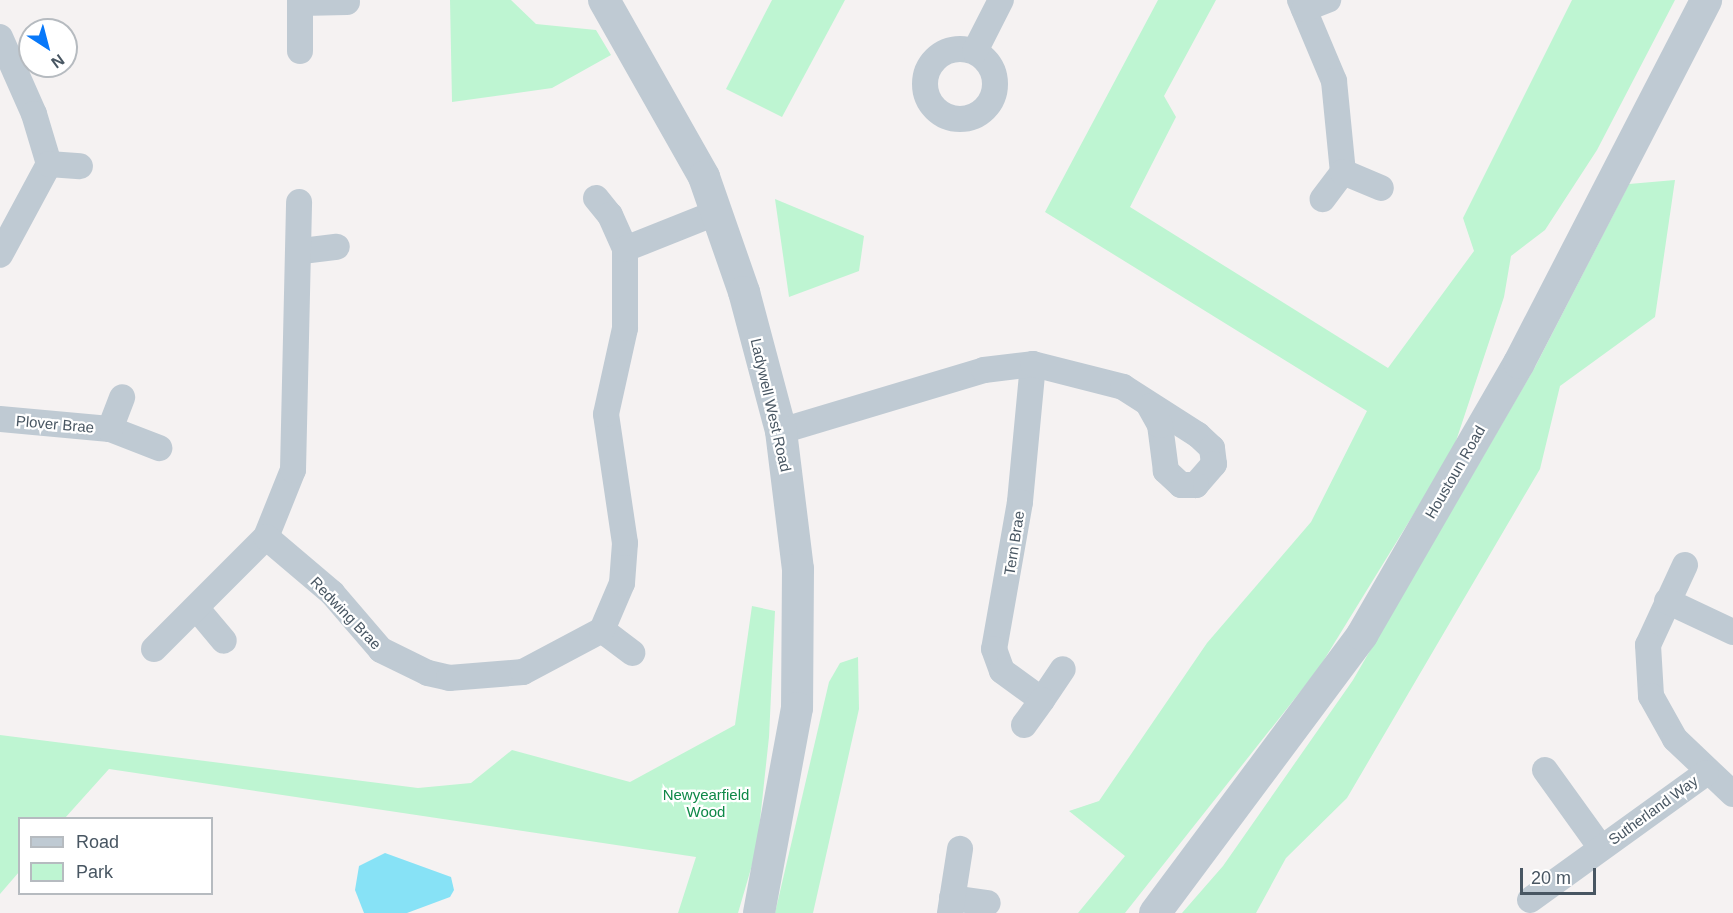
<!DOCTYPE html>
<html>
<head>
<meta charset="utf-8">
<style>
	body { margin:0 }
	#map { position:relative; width:1733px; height:913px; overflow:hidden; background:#f5f2f2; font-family:Arial,sans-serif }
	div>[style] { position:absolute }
	.green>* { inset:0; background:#bef5d2 }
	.water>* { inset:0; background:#87e2f6 }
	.minor>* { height:26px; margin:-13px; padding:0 13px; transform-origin:13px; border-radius:13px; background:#bfcad3 }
	.minor>.ring { margin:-13px; padding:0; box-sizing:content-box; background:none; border:26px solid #bfcad3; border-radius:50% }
	.tertiary>* { height:32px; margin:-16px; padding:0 16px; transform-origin:16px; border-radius:16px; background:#bfcad3 }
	span { translate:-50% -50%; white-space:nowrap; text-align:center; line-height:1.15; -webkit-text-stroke:4.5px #fff; paint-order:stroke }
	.street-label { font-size:15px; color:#485662 }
	.park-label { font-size:15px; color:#0e8847 }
	.legend { position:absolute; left:18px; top:817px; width:195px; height:78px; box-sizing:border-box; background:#fff; border:2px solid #b6bbc0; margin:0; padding:8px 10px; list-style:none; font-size:18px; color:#485662 }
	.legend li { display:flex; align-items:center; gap:12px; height:30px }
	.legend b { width:30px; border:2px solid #b6bbc0 }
	.north { position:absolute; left:18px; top:18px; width:60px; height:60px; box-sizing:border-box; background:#fff; border:2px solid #b6bbc0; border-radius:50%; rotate:144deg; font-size:16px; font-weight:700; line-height:24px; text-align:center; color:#485662 }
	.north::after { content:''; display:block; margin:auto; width:21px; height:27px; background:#0878f9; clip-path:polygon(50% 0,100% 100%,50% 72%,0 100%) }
	.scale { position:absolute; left:1520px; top:868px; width:76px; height:27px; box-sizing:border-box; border:3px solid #485662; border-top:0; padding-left:8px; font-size:18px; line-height:21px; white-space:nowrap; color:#485662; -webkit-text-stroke:4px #fff; paint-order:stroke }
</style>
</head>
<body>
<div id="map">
	<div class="green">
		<div style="clip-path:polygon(450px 0,511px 0,536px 24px,596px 30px,611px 55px,552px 88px,452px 102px)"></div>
		<div style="clip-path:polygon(772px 0,845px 0,782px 117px,726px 89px)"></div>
		<div style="clip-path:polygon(1158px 0,1216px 0,1164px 96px,1176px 117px,1130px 207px,1388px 368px,1474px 251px,1463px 218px,1572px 0,1675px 0,1597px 150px,1545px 230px,1511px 256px,1504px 297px,1453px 450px,1319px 668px,1125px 913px,1078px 913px,1125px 856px,1069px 811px,1099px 801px,1207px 643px,1311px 522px,1367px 411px,1045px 212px)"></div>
		<div style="clip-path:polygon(1675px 180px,1655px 317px,1560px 386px,1540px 469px,1347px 798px,1286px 858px,1256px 913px,1182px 913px,1223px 866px,1353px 680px,1535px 367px,1629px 184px)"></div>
		<div style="clip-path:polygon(775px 199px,864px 236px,859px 271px,789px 297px)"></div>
		<div style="clip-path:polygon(752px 606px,775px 611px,769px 737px,757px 848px,738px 913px,678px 913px,696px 857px,109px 769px,65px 818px,20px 818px,19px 872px,0 894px,0 735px,418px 788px,471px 783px,512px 750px,630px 782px,735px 725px)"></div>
		<div style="clip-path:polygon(858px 657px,859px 709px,813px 913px,775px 913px,829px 682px,840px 663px)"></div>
	</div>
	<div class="water">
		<div style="clip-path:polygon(385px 853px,451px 877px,454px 890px,450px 897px,407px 913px,364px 913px,355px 890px,359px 866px)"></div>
	</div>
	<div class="minor">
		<div style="left:1300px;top:0;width:88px;rotate:67.2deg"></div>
		<div style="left:1334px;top:81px;width:91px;rotate:84.4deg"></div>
		<div style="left:1343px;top:172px;width:34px;rotate:127deg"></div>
		<div style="left:301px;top:3px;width:46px;rotate:-1.2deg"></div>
		<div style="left:1304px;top:9px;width:26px;rotate:-21deg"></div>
		<div style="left:0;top:37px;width:84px;rotate:66.2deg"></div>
		<div style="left:34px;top:114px;width:52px;rotate:73.3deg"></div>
		<div style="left:49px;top:164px;width:103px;rotate:118.3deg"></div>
		<div class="ring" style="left:925px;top:49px;width:44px;height:44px"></div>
		<div style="left:300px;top:51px;width:51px;rotate:-90deg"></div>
		<div style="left:975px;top:51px;width:57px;rotate:-63deg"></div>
		<div style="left:49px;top:164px;width:31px;rotate:4deg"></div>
		<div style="left:1343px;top:172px;width:41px;rotate:22.8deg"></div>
		<div style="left:596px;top:198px;width:22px;rotate:51deg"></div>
		<div style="left:610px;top:215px;width:37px;rotate:66deg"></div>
		<div style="left:302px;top:251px;width:35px;rotate:-7deg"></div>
		<div style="left:1033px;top:364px;width:139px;rotate:95.4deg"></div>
		<div style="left:1020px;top:502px;width:149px;rotate:100deg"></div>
		<div style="left:994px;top:649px;width:23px;rotate:70deg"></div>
		<div style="left:1002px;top:671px;width:49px;rotate:35.9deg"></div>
		<div style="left:1042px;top:700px;width:37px;rotate:-56deg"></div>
		<div style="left:0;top:419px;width:110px;rotate:5.2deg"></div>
		<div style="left:110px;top:429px;width:53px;rotate:21.2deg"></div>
		<div style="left:110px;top:429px;width:34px;rotate:-69deg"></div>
		<div style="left:781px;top:431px;width:212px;rotate:-16.7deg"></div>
		<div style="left:984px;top:370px;width:49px;rotate:-7deg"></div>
		<div style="left:1033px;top:364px;width:93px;rotate:14.3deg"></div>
		<div style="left:1123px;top:387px;width:89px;rotate:32.6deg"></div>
		<div style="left:1198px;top:435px;width:19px;rotate:43deg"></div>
		<div style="left:1212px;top:448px;width:16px;rotate:83deg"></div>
		<div style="left:1214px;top:464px;width:28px;rotate:131deg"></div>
		<div style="left:1196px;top:485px;width:15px;rotate:180deg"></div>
		<div style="left:1181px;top:485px;width:21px;rotate:-137deg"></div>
		<div style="left:1166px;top:471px;width:46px;rotate:-97.4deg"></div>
		<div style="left:1160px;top:425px;width:21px;rotate:-119deg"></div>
		<div style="left:266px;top:537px;width:72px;rotate:-68.1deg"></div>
		<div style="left:293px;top:470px;width:268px;rotate:-88.7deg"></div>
		<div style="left:1685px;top:565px;width:88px;rotate:114.8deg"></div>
		<div style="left:1648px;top:645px;width:51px;rotate:86.6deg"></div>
		<div style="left:1651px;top:696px;width:49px;rotate:60.8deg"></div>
		<div style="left:1675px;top:739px;width:80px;rotate:43.5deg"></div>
		<div style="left:1667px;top:601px;width:73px;rotate:25.2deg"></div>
		<div style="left:198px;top:610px;width:40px;rotate:50deg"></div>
		<div style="left:602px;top:630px;width:38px;rotate:37deg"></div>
		<div style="left:154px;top:649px;width:158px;rotate:-45deg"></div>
		<div style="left:266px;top:537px;width:87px;rotate:40.3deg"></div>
		<div style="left:332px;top:593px;width:75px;rotate:49.3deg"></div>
		<div style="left:381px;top:650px;width:52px;rotate:26.1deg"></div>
		<div style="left:428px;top:673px;width:22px;rotate:13deg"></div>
		<div style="left:449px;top:678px;width:74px;rotate:-4.6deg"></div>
		<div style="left:523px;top:672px;width:89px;rotate:-28deg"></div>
		<div style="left:602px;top:630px;width:51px;rotate:-66.9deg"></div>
		<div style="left:622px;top:583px;width:40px;rotate:-85.7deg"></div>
		<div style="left:625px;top:543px;width:130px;rotate:-98.4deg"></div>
		<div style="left:606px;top:414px;width:88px;rotate:-77.5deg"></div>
		<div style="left:625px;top:328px;width:79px;rotate:-90deg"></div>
		<div style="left:625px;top:249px;width:100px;rotate:-21.7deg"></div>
		<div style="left:1024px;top:725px;width:31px;rotate:-54deg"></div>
		<div style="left:1545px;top:770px;width:96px;rotate:54.3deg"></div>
		<div style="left:952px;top:898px;width:36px;rotate:8deg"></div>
		<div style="left:1530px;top:900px;width:217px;rotate:-35.8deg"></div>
		<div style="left:950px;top:913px;width:65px;rotate:-81.1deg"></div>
	</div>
	<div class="tertiary">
		<div style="left:604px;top:0;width:203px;rotate:60.5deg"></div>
		<div style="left:704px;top:177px;width:122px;rotate:70.8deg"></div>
		<div style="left:744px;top:292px;width:144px;rotate:75.1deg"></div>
		<div style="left:781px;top:431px;width:139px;rotate:83deg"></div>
		<div style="left:798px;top:569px;width:139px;rotate:90.4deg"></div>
		<div style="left:797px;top:708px;width:208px;rotate:100.5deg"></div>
		<div style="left:1155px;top:913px;width:347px;rotate:-53.3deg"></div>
		<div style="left:1362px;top:635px;width:314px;rotate:-60deg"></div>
		<div style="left:1519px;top:363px;width:408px;rotate:-62.7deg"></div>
	</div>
	<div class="street-label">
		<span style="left:771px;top:405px;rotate:77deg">Ladywell West Road</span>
		<span style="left:55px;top:424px;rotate:5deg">Plover Brae</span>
		<span style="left:1455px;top:472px;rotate:-60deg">Houstoun Road</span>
		<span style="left:1014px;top:543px;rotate:-81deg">Tern Brae</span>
		<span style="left:346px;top:613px;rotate:46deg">Redwing Brae</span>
		<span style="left:1653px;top:810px;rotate:-36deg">Sutherland Way</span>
	</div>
	<div class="park-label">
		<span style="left:706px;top:803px">Newyearfield<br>Wood</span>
	</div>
	<ul class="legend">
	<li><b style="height:8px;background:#bfcad3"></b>Road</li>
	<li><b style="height:16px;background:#bef5d2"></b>Park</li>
	</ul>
	<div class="north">N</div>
	<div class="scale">20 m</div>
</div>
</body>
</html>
